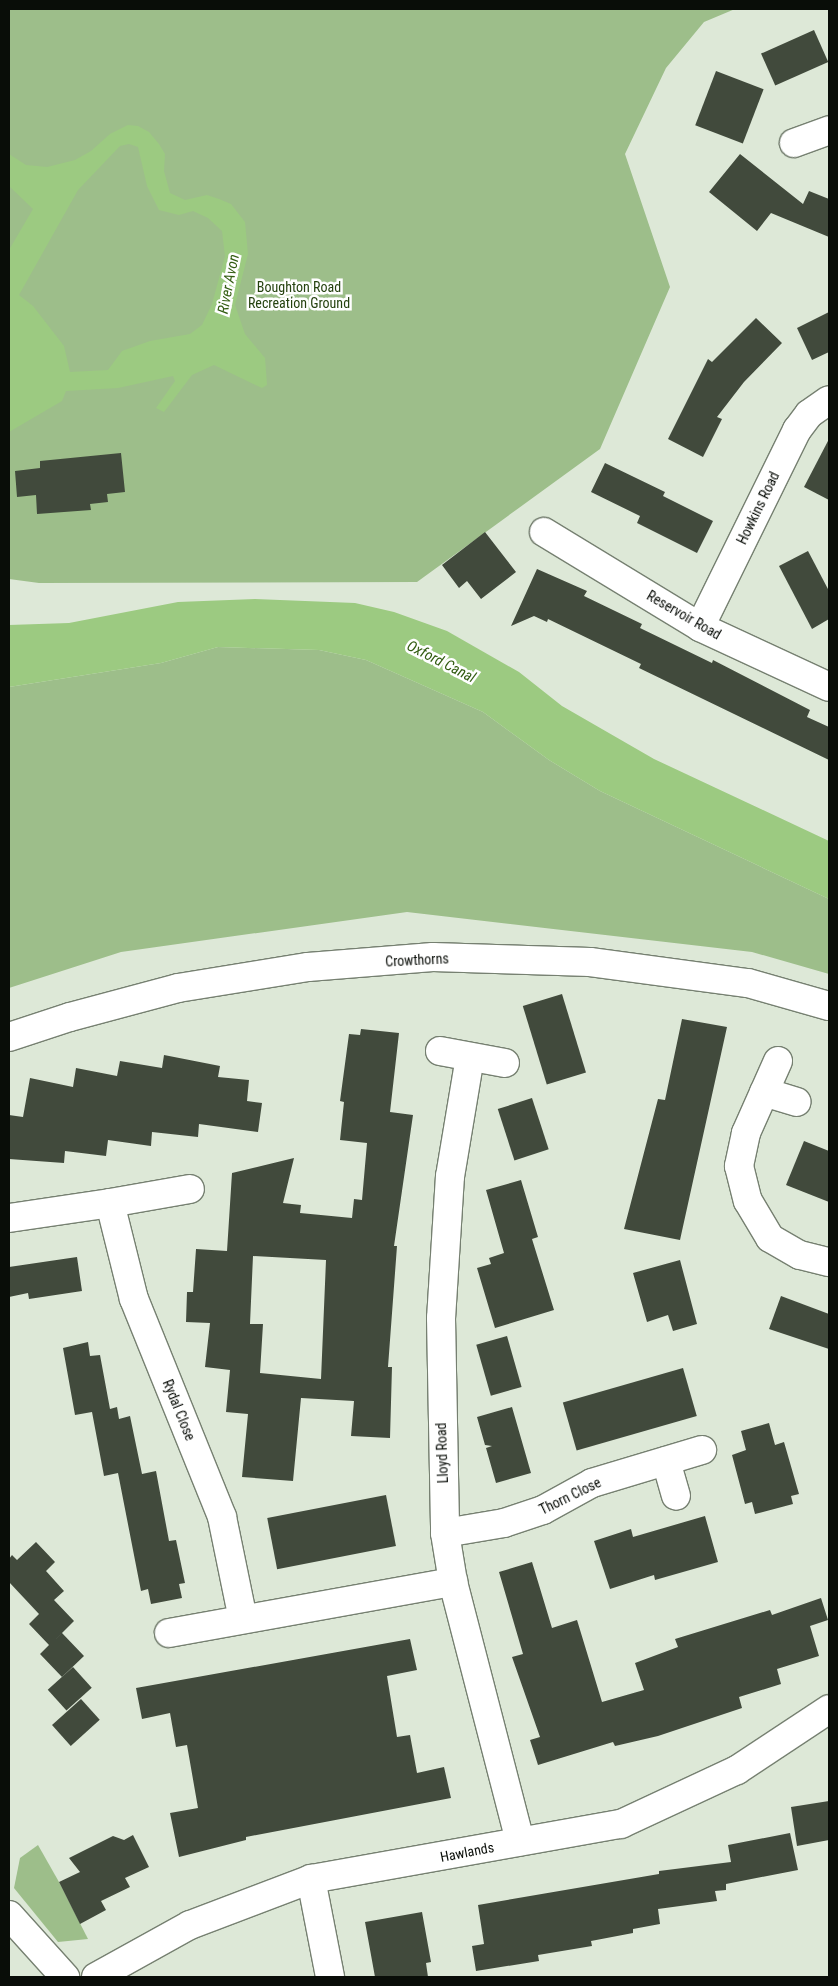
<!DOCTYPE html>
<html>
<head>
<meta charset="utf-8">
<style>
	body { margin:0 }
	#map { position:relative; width:838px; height:1986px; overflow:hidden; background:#dde8d7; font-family:"Roboto Condensed",sans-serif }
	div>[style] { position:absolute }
	.green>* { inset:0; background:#9dbe8a }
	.water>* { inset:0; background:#9cca81 }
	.building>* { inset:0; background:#414a3c; transform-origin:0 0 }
	.roads { filter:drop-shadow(1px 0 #768071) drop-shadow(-1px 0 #768071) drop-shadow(0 1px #768071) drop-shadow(0 -1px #768071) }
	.street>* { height:28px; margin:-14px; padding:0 14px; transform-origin:14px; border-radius:14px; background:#fff }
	span { translate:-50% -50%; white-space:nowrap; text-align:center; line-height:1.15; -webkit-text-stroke:5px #fff; paint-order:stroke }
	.park-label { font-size:14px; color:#25420f }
	.street-label { font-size:14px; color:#090d08 }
	.water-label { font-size:15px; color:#325c11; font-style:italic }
	.frame { position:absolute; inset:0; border:10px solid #090d08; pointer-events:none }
</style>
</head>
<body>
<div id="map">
	<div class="green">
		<div style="clip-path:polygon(9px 9px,735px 9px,704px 22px,666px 68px,625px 154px,670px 287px,600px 449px,417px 582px,39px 583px,9px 579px)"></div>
		<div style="clip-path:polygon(218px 647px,319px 650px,366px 660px,483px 712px,549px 760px,600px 791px,829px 899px,829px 974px,752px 952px,407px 912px,121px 952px,9px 988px,9px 687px,161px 663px)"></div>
		<div style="clip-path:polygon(38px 1845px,59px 1882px,88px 1939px,58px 1942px,14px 1888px,20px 1858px)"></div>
	</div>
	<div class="water">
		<div style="clip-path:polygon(evenodd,128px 125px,138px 126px,149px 132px,159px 144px,165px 154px,164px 171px,170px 193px,185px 200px,207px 195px,219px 199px,231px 204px,245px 222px,248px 254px,235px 305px,245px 334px,265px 358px,267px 385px,262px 388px,214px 365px,192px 375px,164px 412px,156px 408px,175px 381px,173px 376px,118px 388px,66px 391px,62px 401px,9px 432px,9px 250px,33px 209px,9px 186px,9px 154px,26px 165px,47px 167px,75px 160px,91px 151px,110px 134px,128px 125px,129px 144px,138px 147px,147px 186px,159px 210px,179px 215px,193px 211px,208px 218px,222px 231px,225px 256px,212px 304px,202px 325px,190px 334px,150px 341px,122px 351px,108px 370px,70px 372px,64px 346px,33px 306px,19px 295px,78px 190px,120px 146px,129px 144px)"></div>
		<div style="clip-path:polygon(255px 599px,355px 603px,394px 612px,447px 631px,519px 672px,562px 706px,654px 759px,829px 841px,829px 899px,600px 791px,549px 760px,483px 712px,366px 660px,319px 650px,218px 647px,161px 663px,9px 687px,9px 625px,69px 623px,178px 602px)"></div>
	</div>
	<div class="building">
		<div style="left:814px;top:30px;width:35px;height:58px;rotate:66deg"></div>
		<div style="left:716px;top:71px;width:51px;height:58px;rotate:21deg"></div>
		<div style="clip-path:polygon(740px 154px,803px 204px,809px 191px,829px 199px,829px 237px,771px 213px,757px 231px,709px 192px)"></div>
		<div style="clip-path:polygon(829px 312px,829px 352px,812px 360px,797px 328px)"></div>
		<div style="clip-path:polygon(756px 318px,782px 343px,744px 382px,717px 417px,722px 419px,703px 457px,668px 439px,708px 359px,712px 362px)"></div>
		<div style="clip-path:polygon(829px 439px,829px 500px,804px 487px)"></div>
		<div style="clip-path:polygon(121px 453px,125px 492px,107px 494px,108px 502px,90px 504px,91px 510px,37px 514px,36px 495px,17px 497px,15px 471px,40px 468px,40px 461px)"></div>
		<div style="clip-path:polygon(605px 463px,665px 492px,663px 496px,713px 521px,697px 553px,637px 523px,640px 516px,591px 492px)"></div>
		<div style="clip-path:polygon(485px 532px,516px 572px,481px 599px,467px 581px,459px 588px,442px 565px)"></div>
		<div style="clip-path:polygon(808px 551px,829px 591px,829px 619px,812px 629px,779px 566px)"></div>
		<div style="clip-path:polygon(537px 569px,587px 591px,584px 596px,642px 624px,640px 628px,712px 663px,713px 660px,810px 710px,807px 717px,829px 727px,829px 760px,639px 668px,641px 664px,548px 619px,547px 622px,534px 616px,511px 626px)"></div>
		<div style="left:562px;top:994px;width:82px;height:41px;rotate:73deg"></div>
		<div style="clip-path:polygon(682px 1019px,727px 1027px,680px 1240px,624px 1229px,658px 1099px,665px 1100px)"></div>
		<div style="clip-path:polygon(evenodd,361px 1029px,399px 1033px,390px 1112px,413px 1115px,394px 1246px,397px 1246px,388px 1367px,392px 1367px,390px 1438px,351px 1436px,354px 1401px,301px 1398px,293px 1481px,242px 1477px,248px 1414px,226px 1412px,230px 1370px,205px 1367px,210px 1323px,186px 1322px,187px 1292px,193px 1292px,196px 1249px,227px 1251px,232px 1173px,294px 1158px,283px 1203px,301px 1205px,300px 1213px,352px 1218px,354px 1199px,362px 1200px,367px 1143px,340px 1140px,344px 1102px,340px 1101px,349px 1034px,360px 1035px,361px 1029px,253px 1256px,326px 1260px,321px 1379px,260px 1373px,263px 1324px,250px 1324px,253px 1256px)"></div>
		<div style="clip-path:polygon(164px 1055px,220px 1066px,218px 1077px,249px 1080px,247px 1101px,262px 1103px,258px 1132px,199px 1124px,198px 1137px,152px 1132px,151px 1146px,108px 1140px,106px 1156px,65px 1151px,64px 1163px,9px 1159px,9px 1115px,23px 1117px,30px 1078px,73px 1087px,76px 1068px,117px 1076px,120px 1061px,162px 1068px)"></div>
		<div style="left:532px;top:1098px;width:54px;height:36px;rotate:72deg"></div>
		<div style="clip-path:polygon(804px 1141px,829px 1151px,829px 1202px,786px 1185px)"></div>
		<div style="clip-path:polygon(521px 1180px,538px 1237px,532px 1239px,554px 1310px,495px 1328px,477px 1268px,491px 1264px,489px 1258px,504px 1253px,486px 1190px)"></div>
		<div style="clip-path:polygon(77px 1257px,82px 1291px,29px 1299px,28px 1293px,9px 1297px,9px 1267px)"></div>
		<div style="clip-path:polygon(680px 1260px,697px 1324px,673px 1331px,668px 1315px,647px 1322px,633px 1273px)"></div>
		<div style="clip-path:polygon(781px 1296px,829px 1314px,829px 1349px,769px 1329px)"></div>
		<div style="left:507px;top:1336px;width:53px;height:32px;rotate:74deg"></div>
		<div style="clip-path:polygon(88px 1342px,90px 1356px,100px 1355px,110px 1409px,117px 1407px,119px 1419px,130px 1416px,142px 1474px,156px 1471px,169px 1541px,176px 1540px,185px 1583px,179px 1584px,182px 1598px,151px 1604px,148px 1589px,141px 1591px,118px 1473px,104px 1476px,92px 1412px,75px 1415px,63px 1348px)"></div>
		<div style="left:683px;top:1368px;width:50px;height:125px;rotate:74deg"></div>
		<div style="clip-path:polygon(512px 1407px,531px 1473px,496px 1483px,486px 1448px,492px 1446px,485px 1445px,477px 1417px)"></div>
		<div style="clip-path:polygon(769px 1423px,775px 1445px,784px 1442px,799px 1494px,791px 1496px,793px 1504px,755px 1514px,752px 1502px,745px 1504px,732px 1455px,746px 1450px,741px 1431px)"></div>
		<div style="left:386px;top:1495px;width:52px;height:121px;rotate:79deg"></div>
		<div style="clip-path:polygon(705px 1516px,718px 1562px,655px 1580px,654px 1575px,610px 1589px,594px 1541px,631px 1529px,633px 1537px)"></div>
		<div style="clip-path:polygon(36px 1542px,55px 1562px,46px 1571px,64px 1591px,54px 1600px,74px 1621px,56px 1639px,62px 1633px,84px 1656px,62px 1677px,40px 1654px,49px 1645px,29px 1624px,39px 1614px,9px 1582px,9px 1559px,12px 1555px,17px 1560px)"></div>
		<div style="clip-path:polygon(532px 1562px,552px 1628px,577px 1620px,602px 1702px,644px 1690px,635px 1663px,678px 1647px,675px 1639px,770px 1610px,772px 1615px,821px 1598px,828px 1620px,810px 1626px,819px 1656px,777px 1669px,781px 1684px,739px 1697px,742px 1708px,658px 1736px,615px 1746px,613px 1742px,538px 1765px,530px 1740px,540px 1737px,512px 1657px,523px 1654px,499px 1572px)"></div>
		<div style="clip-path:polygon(410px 1639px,417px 1670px,387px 1676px,397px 1737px,410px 1735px,417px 1773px,444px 1767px,451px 1798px,246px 1837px,246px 1840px,179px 1857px,170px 1813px,198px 1808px,187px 1745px,176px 1747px,170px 1713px,142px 1719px,136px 1688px)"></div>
		<div style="left:73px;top:1667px;width:28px;height:34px;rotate:48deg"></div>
		<div style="left:81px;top:1699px;width:28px;height:39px;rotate:48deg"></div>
		<div style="clip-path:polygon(829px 1801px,829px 1840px,797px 1846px,791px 1807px)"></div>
		<div style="clip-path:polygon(790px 1833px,798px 1870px,726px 1884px,726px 1890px,715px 1891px,717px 1901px,658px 1909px,660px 1924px,633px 1929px,633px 1933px,591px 1941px,592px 1946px,538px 1955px,539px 1961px,476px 1971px,472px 1946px,484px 1944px,478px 1905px,659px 1874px,659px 1871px,731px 1862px,728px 1845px)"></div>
		<div style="clip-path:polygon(133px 1835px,149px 1867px,125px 1878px,130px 1887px,101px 1901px,106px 1910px,80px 1924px,59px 1882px,80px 1872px,69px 1858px,113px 1836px,124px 1840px)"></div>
		<div style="clip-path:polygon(422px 1912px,431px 1962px,426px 1963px,428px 1977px,375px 1977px,365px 1922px)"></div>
	</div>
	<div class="roads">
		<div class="street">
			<div style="left:794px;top:143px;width:37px;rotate:-20deg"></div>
			<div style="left:544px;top:532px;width:183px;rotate:31.3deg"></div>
			<div style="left:700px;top:627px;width:142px;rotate:24.9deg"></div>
			<div style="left:700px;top:627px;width:220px;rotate:-63.8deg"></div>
			<div style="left:797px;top:430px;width:20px;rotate:-53deg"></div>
			<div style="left:809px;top:414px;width:24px;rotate:-35deg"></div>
			<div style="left:9px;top:1037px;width:64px;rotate:-18.2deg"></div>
			<div style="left:70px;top:1017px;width:112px;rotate:-15deg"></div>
			<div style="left:178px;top:988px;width:132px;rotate:-9.2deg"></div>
			<div style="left:308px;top:967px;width:125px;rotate:-4.6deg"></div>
			<div style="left:433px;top:957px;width:157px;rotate:1.8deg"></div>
			<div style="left:590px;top:962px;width:159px;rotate:7.6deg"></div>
			<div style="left:748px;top:983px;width:84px;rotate:15.9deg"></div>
			<div style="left:440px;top:1051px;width:66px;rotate:10.5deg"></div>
			<div style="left:470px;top:1057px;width:121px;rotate:99.5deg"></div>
			<div style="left:450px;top:1176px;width:142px;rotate:93.6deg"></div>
			<div style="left:441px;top:1318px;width:215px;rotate:88.9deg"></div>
			<div style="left:445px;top:1533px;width:50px;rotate:80.7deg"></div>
			<div style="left:453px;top:1582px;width:268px;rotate:75.5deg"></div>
			<div style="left:778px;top:1061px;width:79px;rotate:114deg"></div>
			<div style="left:746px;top:1133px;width:34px;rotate:102deg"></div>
			<div style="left:739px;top:1166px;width:36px;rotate:76deg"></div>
			<div style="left:748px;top:1201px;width:43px;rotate:59.3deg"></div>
			<div style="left:770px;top:1238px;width:34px;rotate:30deg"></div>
			<div style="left:800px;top:1255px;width:30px;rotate:14deg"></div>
			<div style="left:764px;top:1092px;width:34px;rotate:17deg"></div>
			<div style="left:110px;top:1203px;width:81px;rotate:-9.9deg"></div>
			<div style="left:9px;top:1218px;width:102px;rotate:-8.4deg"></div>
			<div style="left:110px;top:1203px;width:99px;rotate:76deg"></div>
			<div style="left:134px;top:1299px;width:235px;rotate:68deg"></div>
			<div style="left:222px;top:1517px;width:104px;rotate:78.4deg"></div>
			<div style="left:666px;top:1461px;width:36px;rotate:74deg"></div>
			<div style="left:445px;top:1533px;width:60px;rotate:-9.6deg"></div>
			<div style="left:504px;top:1523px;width:41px;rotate:-18.4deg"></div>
			<div style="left:543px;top:1510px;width:56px;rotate:-28.9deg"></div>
			<div style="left:592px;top:1483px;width:115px;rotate:-16.7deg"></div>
			<div style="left:169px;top:1633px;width:289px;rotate:-10.2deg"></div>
			<div style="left:311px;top:1879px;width:100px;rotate:79deg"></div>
			<div style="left:9px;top:1915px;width:84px;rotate:47.9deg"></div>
			<div style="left:96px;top:1977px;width:107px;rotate:-29deg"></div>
			<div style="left:190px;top:1925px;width:129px;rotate:-20.8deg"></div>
			<div style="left:311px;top:1879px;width:315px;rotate:-10.1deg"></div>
			<div style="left:621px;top:1824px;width:128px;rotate:-25deg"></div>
			<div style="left:737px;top:1770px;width:110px;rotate:-33.5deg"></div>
		</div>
	</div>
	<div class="park-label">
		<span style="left:299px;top:295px">Boughton Road<br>Recreation Ground</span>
	</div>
	<div class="street-label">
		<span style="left:758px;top:508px;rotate:-64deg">Howkins Road</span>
		<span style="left:684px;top:615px;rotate:30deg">Reservoir Road</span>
		<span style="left:417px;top:960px;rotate:-3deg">Crowthorns</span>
		<span style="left:179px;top:1410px;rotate:68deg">Rydal Close</span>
		<span style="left:442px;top:1453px;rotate:-92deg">Lloyd Road</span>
		<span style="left:570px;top:1496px;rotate:-26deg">Thorn Close</span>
		<span style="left:467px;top:1852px;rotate:-11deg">Hawlands</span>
	</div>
	<div class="water-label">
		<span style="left:229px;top:284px;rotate:-79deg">River Avon</span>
		<span style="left:441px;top:662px;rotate:27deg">Oxford Canal</span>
	</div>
	<div class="frame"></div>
</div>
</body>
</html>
